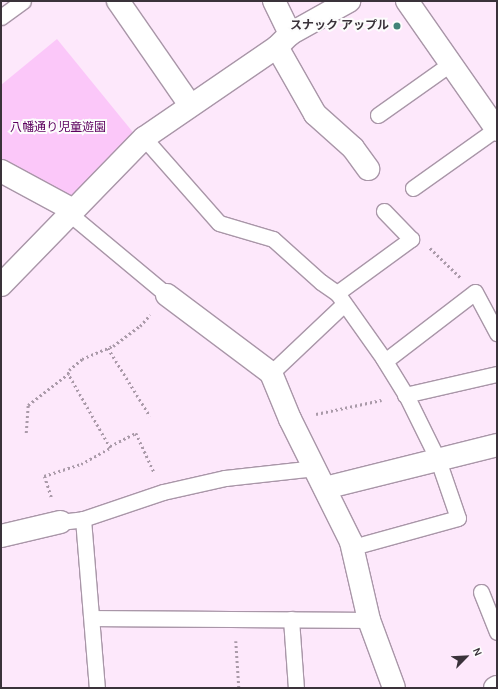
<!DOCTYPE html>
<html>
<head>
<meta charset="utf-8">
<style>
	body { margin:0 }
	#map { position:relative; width:498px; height:689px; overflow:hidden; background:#fde8fb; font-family:Karla,"Noto Sans JP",sans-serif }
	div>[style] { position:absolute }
	.green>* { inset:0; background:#fbc7f9 }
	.path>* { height:2.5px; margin-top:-1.25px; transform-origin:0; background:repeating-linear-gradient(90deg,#aa9aa9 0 2px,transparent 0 5px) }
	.roads { filter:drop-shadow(1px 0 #a996a8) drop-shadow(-1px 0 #a996a8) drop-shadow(0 1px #a996a8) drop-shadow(0 -1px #a996a8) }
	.service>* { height:15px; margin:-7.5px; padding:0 7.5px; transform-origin:7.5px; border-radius:7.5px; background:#fff }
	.minor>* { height:22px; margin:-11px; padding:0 11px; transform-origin:11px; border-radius:11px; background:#fff }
	.dots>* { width:11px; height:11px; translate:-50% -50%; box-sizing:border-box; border:2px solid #fcfcfc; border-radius:50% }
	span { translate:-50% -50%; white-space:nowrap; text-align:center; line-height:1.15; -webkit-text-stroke:4px #fcfcfc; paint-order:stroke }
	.poi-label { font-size:12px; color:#3a323a; font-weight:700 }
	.right { translate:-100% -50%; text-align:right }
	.park-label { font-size:12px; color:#5c015e }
	.frame { position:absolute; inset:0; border:2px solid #3a323a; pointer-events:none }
	.north { position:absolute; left:446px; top:637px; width:40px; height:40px; -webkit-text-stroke:3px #fcfcfc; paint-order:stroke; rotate:66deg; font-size:11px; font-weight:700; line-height:16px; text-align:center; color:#3a323a }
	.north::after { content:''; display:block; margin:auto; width:14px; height:18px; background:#3a323a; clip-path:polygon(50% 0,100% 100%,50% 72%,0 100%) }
</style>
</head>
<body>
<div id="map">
	<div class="green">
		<div style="clip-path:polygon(57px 39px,136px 136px,78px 194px,64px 197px,1px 160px,1px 85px)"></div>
	</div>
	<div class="path">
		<div style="left:430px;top:248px;width:42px;rotate:44deg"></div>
		<div style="left:108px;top:348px;width:80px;rotate:58.3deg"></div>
		<div style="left:316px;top:414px;width:67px;rotate:-12deg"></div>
		<div style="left:26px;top:433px;width:28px;rotate:-86deg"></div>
		<div style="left:28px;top:405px;width:51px;rotate:-37.8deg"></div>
		<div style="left:110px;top:446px;width:29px;rotate:-27deg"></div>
		<div style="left:136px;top:433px;width:43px;rotate:65.2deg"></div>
		<div style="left:51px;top:497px;width:22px;rotate:-108deg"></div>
		<div style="left:44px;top:476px;width:39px;rotate:-18deg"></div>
		<div style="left:81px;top:464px;width:33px;rotate:-29deg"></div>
		<div style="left:110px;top:448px;width:85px;rotate:-119.6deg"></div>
		<div style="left:68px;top:374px;width:4px;rotate:-76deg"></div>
		<div style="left:69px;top:370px;width:17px;rotate:-40deg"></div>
		<div style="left:82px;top:359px;width:34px;rotate:-23deg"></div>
		<div style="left:113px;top:346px;width:34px;rotate:-37deg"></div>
		<div style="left:140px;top:326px;width:15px;rotate:-48deg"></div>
		<div style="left:236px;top:641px;width:47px;rotate:86.3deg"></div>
	</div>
	<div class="roads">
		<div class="service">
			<div style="left:1px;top:17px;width:27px;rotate:-36deg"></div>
			<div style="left:378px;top:115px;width:88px;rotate:-35.3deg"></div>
			<div style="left:144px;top:138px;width:113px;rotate:48.6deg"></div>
			<div style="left:219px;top:223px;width:56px;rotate:16.5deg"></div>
			<div style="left:273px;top:239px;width:64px;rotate:41.9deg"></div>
			<div style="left:321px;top:282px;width:19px;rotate:35deg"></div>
			<div style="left:337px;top:293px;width:80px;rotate:54.7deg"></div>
			<div style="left:383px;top:358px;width:46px;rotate:58.4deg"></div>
			<div style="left:407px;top:397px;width:70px;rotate:63.8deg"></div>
			<div style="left:438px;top:460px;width:61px;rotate:71deg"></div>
			<div style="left:458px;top:518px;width:109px;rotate:164.6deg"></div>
			<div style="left:413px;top:188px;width:102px;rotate:-35.4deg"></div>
			<div style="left:71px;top:215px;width:125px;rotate:39.8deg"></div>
			<div style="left:337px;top:293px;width:92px;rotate:-36.1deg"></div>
			<div style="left:411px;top:239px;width:39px;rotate:-134deg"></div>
			<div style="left:385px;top:361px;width:113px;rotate:-37.5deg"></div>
			<div style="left:475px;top:292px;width:47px;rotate:61.8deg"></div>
			<div style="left:271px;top:373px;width:100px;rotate:-43.4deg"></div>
			<div style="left:405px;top:395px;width:94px;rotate:-12.9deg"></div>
			<div style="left:83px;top:519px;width:170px;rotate:85.3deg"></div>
			<div style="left:60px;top:522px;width:23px;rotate:-7deg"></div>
			<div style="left:83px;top:519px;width:84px;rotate:-18.6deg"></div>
			<div style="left:163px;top:492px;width:64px;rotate:-12.7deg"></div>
			<div style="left:225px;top:478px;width:91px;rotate:-6.3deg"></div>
			<div style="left:481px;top:592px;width:43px;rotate:68.2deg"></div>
			<div style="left:92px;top:618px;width:277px;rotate:0.4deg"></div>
			<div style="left:291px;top:619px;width:69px;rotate:85.9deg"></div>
		</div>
		<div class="minor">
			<div style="left:118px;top:1px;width:126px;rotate:55.3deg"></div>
			<div style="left:274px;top:1px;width:37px;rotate:64deg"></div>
			<div style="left:407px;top:1px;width:157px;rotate:55.1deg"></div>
			<div style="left:277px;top:47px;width:77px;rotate:60.4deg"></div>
			<div style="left:315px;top:114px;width:51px;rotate:41.8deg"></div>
			<div style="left:353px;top:148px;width:26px;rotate:54deg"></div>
			<div style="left:1px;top:171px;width:82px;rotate:28.4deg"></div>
			<div style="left:1px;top:285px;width:205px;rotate:-45.8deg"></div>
			<div style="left:144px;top:138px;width:161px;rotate:-34.4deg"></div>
			<div style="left:277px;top:47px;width:18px;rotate:-45deg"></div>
			<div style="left:290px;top:34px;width:68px;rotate:-29.2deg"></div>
			<div style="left:167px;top:295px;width:130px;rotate:36.9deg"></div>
			<div style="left:271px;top:373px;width:50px;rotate:67.6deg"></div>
			<div style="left:290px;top:419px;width:137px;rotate:63.6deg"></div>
			<div style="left:351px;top:542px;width:80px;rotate:77deg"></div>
			<div style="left:369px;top:620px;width:72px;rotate:69.8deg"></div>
			<div style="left:325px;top:488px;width:177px;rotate:-14deg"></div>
			<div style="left:1px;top:536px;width:61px;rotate:-13.3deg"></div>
			<div style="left:495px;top:688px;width:2px;rotate:-27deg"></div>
		</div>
	</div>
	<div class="dots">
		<div style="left:397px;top:26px;background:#418478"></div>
	</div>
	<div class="poi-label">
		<span class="right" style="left:389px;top:26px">スナック アップル</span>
	</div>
	<div class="park-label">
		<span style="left:58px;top:128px">八幡通り児童遊園</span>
	</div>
	<div class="frame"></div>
	<div class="north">N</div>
</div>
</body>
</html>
